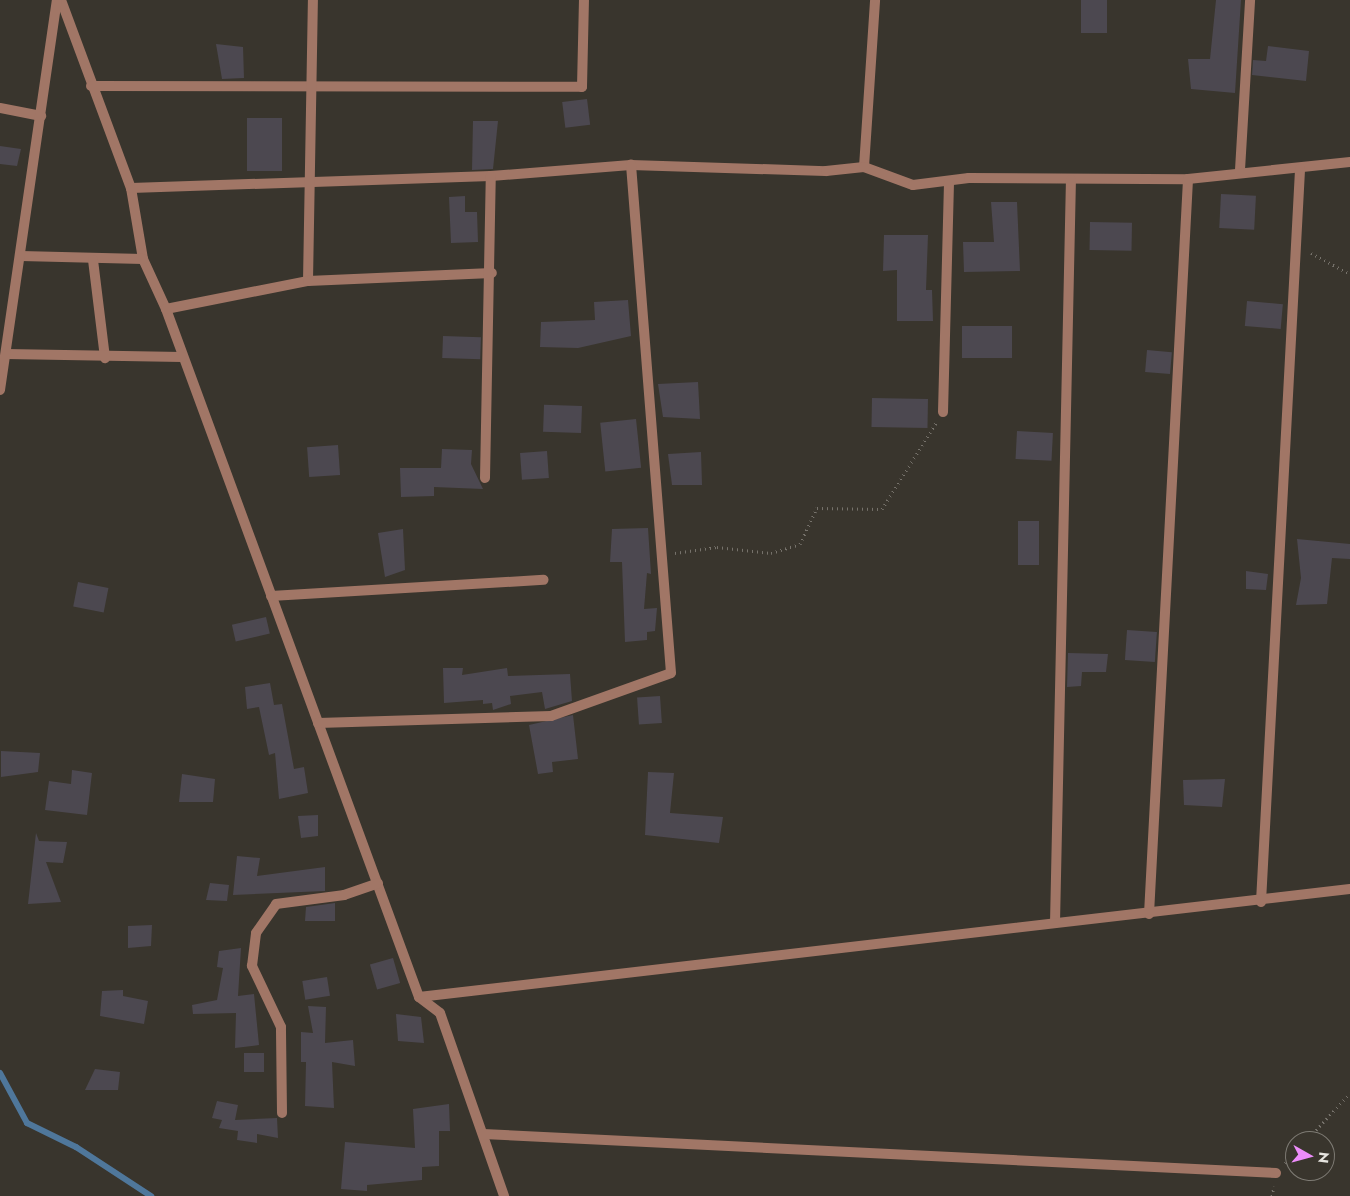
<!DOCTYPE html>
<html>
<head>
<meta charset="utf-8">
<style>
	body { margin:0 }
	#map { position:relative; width:1350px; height:1196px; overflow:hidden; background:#39352d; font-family:Jost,sans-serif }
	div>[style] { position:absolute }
	.stream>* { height:6px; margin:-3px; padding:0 3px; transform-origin:3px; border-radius:3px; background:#4f779b }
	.building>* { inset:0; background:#4c4850; transform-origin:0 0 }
	.path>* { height:3px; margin-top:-1.5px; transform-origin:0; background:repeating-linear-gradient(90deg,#76726b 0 1px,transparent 0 5px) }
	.minor>* { height:10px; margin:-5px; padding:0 5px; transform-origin:5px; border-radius:5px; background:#a17666 }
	span { translate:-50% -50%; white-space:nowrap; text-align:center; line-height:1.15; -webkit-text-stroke:5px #39352d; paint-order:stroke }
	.north { position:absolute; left:1285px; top:1131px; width:50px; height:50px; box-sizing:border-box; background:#39352d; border:1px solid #7e7b74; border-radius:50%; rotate:97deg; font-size:14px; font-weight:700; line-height:20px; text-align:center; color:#e6e4df }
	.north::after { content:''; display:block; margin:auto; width:18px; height:22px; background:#ec8cfa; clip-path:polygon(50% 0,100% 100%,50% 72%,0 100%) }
</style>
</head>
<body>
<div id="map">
	<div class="stream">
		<div style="left:0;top:1073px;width:57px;rotate:61.6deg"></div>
		<div style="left:27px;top:1123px;width:55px;rotate:26.1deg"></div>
		<div style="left:76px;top:1147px;width:90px;rotate:33.2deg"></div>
	</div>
	<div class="building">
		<div style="left:1081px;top:0;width:26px;height:33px"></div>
		<div style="clip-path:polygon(1216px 0,1241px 0,1235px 93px,1191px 89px,1188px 59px,1210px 59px)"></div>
		<div style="clip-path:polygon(216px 44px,243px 47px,244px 78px,222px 79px)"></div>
		<div style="clip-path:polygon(1268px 46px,1309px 51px,1306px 81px,1252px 75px,1253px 60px,1266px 61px)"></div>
		<div style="left:587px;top:99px;width:26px;height:25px;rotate:83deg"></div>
		<div style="left:247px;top:118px;width:35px;height:53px"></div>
		<div style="clip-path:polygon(473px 121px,498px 121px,493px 169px,472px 170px)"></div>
		<div style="clip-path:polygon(0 146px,21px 149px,17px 166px,0 164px)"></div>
		<div style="left:1221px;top:194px;width:35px;height:34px;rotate:3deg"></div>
		<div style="clip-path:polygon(465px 196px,465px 212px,477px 212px,478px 242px,451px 243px,449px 197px)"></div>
		<div style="clip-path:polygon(991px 202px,1017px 202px,1020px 271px,964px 272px,963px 242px,994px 242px)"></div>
		<div style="left:1090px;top:222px;width:42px;height:28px;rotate:1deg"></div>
		<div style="clip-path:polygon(884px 235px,928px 235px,926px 290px,932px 290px,933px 321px,897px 321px,897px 270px,883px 271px)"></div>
		<div style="clip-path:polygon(628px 300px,631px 336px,578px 348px,540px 347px,541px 322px,595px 320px,594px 302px)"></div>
		<div style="left:1247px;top:301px;width:36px;height:25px;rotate:5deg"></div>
		<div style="left:962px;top:326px;width:50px;height:32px"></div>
		<div style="left:443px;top:336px;width:38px;height:22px;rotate:2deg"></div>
		<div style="left:1147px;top:350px;width:25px;height:22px;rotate:5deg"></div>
		<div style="clip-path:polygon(698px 382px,700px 419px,663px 417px,658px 384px)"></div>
		<div style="left:872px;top:398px;width:56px;height:29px;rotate:1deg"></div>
		<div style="left:582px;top:406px;width:27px;height:38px;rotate:92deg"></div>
		<div style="left:636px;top:419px;width:49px;height:36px;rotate:84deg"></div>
		<div style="left:1017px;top:431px;width:36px;height:28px;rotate:3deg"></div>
		<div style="left:338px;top:445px;width:30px;height:31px;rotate:86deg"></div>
		<div style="clip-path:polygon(442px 449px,472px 450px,471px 464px,483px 489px,434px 487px,434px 496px,401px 497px,400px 468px,441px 468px)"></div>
		<div style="left:547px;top:451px;width:27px;height:27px;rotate:86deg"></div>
		<div style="clip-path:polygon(701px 452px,702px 485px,672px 485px,668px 454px)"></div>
		<div style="left:1039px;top:521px;width:44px;height:21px;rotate:90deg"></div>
		<div style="clip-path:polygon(648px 528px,651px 574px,647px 573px,644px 609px,657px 608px,655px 631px,647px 632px,647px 640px,625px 642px,622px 562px,610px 562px,612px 529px)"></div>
		<div style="clip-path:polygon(403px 529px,405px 570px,385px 577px,378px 533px)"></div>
		<div style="clip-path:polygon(1297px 539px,1350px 544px,1350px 559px,1332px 558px,1327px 604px,1296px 605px,1301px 578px)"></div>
		<div style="clip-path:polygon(1246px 571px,1268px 574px,1266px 590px,1246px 589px)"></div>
		<div style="left:78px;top:582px;width:31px;height:25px;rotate:11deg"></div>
		<div style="left:266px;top:617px;width:17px;height:35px;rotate:77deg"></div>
		<div style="left:1127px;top:630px;width:30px;height:30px;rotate:4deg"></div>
		<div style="clip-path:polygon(1068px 653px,1108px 654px,1106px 672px,1082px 672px,1081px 686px,1067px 687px)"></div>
		<div style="clip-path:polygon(443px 668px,463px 668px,462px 675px,507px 668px,508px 676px,570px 674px,572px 701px,545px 709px,542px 692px,510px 696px,511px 704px,493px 710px,492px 703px,483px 704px,483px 700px,444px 703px)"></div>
		<div style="clip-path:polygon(270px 683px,274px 705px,282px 704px,294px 769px,304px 767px,308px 793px,279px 799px,275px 753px,269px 755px,259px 707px,247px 709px,245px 687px)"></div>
		<div style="left:660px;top:696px;width:27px;height:23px;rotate:86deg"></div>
		<div style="clip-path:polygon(573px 715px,578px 759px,552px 762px,553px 772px,538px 774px,529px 725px)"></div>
		<div style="clip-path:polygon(1px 751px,40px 753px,38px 772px,1px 777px)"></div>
		<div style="clip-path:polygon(72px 770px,92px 773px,87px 815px,45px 810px,49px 781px,71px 784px)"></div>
		<div style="clip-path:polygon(648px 772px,674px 773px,670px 813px,723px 817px,719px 843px,645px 835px)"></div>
		<div style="clip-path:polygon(182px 774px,215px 779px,213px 802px,179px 802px)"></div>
		<div style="clip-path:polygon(1225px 779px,1222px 807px,1184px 805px,1183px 780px)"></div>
		<div style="clip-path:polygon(318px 815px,318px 836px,301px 838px,298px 816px)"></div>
		<div style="clip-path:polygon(36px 833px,39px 841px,67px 842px,63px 863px,46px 862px,61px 902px,28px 904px)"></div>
		<div style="clip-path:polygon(237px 856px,260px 858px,257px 876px,325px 867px,325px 891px,233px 895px)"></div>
		<div style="clip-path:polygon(210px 883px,229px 885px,227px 901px,206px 900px)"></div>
		<div style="clip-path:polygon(335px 903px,335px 921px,305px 921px,306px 907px)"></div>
		<div style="clip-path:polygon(152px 925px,151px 946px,128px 948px,128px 926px)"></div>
		<div style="clip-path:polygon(241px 948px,238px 996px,254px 994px,259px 1045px,235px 1048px,236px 1013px,193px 1014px,192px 1005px,217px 1000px,223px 968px,217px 967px,219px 951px)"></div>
		<div style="left:393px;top:958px;width:26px;height:24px;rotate:74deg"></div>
		<div style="left:327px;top:977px;width:19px;height:25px;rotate:81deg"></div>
		<div style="clip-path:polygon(123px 990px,123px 996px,148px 1001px,144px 1024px,100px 1016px,102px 991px)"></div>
		<div style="clip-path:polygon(308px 1006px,326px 1007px,325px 1043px,353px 1040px,355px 1066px,332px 1062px,334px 1108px,305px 1106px,306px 1062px,301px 1062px,301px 1032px,313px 1033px)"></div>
		<div style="clip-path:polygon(396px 1014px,421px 1017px,424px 1043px,398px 1041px)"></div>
		<div style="left:244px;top:1053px;width:20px;height:19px"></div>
		<div style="clip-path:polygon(95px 1069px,120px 1072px,118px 1090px,85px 1090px)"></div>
		<div style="clip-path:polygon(217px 1101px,238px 1105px,235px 1120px,277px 1118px,278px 1138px,257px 1134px,257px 1143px,237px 1140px,238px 1131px,219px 1128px,222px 1120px,212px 1118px)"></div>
		<div style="clip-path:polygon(449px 1104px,450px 1131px,439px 1131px,439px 1166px,422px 1167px,422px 1180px,367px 1185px,367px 1191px,341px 1189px,345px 1142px,415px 1148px,413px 1109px)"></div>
	</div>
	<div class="path">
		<div style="left:1311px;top:253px;width:44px;rotate:28.3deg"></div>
		<div style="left:675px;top:553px;width:42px;rotate:-8.1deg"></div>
		<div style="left:717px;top:547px;width:54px;rotate:6.3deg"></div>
		<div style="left:771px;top:553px;width:30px;rotate:-17deg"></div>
		<div style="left:800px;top:544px;width:40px;rotate:-65deg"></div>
		<div style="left:817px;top:508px;width:65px;rotate:0.9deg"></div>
		<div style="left:882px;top:509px;width:102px;rotate:-57.9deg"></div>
		<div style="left:1306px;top:1141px;width:65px;rotate:-47.5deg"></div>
		<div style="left:1285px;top:1163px;width:14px;rotate:-45deg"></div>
		<div style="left:1272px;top:1196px;width:10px;rotate:-79deg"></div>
	</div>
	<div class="minor">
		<div style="left:61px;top:0;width:201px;rotate:69.6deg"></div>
		<div style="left:131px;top:188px;width:72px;rotate:80.4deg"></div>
		<div style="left:143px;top:259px;width:55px;rotate:65.3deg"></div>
		<div style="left:166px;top:309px;width:733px;rotate:69.81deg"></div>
		<div style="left:419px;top:997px;width:26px;rotate:37deg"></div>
		<div style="left:440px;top:1013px;width:194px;rotate:70.7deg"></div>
		<div style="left:91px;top:86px;width:491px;rotate:0.1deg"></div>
		<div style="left:582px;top:87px;width:87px;rotate:-88.7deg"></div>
		<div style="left:0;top:108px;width:42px;rotate:11deg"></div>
		<div style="left:864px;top:167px;width:167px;rotate:-86.2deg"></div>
		<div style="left:1240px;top:170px;width:170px;rotate:-86.6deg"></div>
		<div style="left:131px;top:188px;width:360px;rotate:-1.9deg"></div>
		<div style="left:491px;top:176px;width:140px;rotate:-4.5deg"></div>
		<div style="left:631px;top:165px;width:195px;rotate:1.8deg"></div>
		<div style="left:826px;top:171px;width:38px;rotate:-6deg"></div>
		<div style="left:864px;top:167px;width:52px;rotate:20.2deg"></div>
		<div style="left:913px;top:185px;width:56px;rotate:-7.1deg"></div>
		<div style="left:969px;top:178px;width:219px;rotate:0.3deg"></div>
		<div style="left:1188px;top:179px;width:163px;rotate:-6deg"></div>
		<div style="left:21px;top:256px;width:122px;rotate:1.4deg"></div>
		<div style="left:93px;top:260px;width:99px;rotate:83deg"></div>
		<div style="left:308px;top:281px;width:281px;rotate:-89deg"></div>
		<div style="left:166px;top:309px;width:145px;rotate:-11.2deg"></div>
		<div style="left:308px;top:281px;width:184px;rotate:-2.5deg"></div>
		<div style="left:6px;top:354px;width:176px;rotate:1deg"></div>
		<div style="left:0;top:390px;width:394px;rotate:-81.7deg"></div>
		<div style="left:943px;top:412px;width:231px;rotate:-88.5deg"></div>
		<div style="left:485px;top:478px;width:302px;rotate:-88.9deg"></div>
		<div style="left:271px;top:596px;width:273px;rotate:-3.4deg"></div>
		<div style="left:318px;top:723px;width:233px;rotate:-1.7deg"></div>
		<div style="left:551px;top:716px;width:127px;rotate:-19.7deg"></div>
		<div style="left:671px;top:673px;width:510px;rotate:-94.5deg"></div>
		<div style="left:1261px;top:902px;width:734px;rotate:-86.95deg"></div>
		<div style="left:1149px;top:914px;width:736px;rotate:-86.96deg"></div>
		<div style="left:1055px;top:923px;width:743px;rotate:-88.77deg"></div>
		<div style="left:419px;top:997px;width:937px;rotate:-6.62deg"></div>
		<div style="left:282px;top:1113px;width:86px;rotate:-90.7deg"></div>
		<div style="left:281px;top:1027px;width:68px;rotate:-115.4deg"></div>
		<div style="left:252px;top:966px;width:33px;rotate:-83deg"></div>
		<div style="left:256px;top:933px;width:35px;rotate:-55deg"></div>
		<div style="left:276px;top:904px;width:69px;rotate:-7.5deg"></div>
		<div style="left:344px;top:895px;width:36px;rotate:-19deg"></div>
		<div style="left:483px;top:1134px;width:794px;rotate:2.82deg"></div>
	</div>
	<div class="north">N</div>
</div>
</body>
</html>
